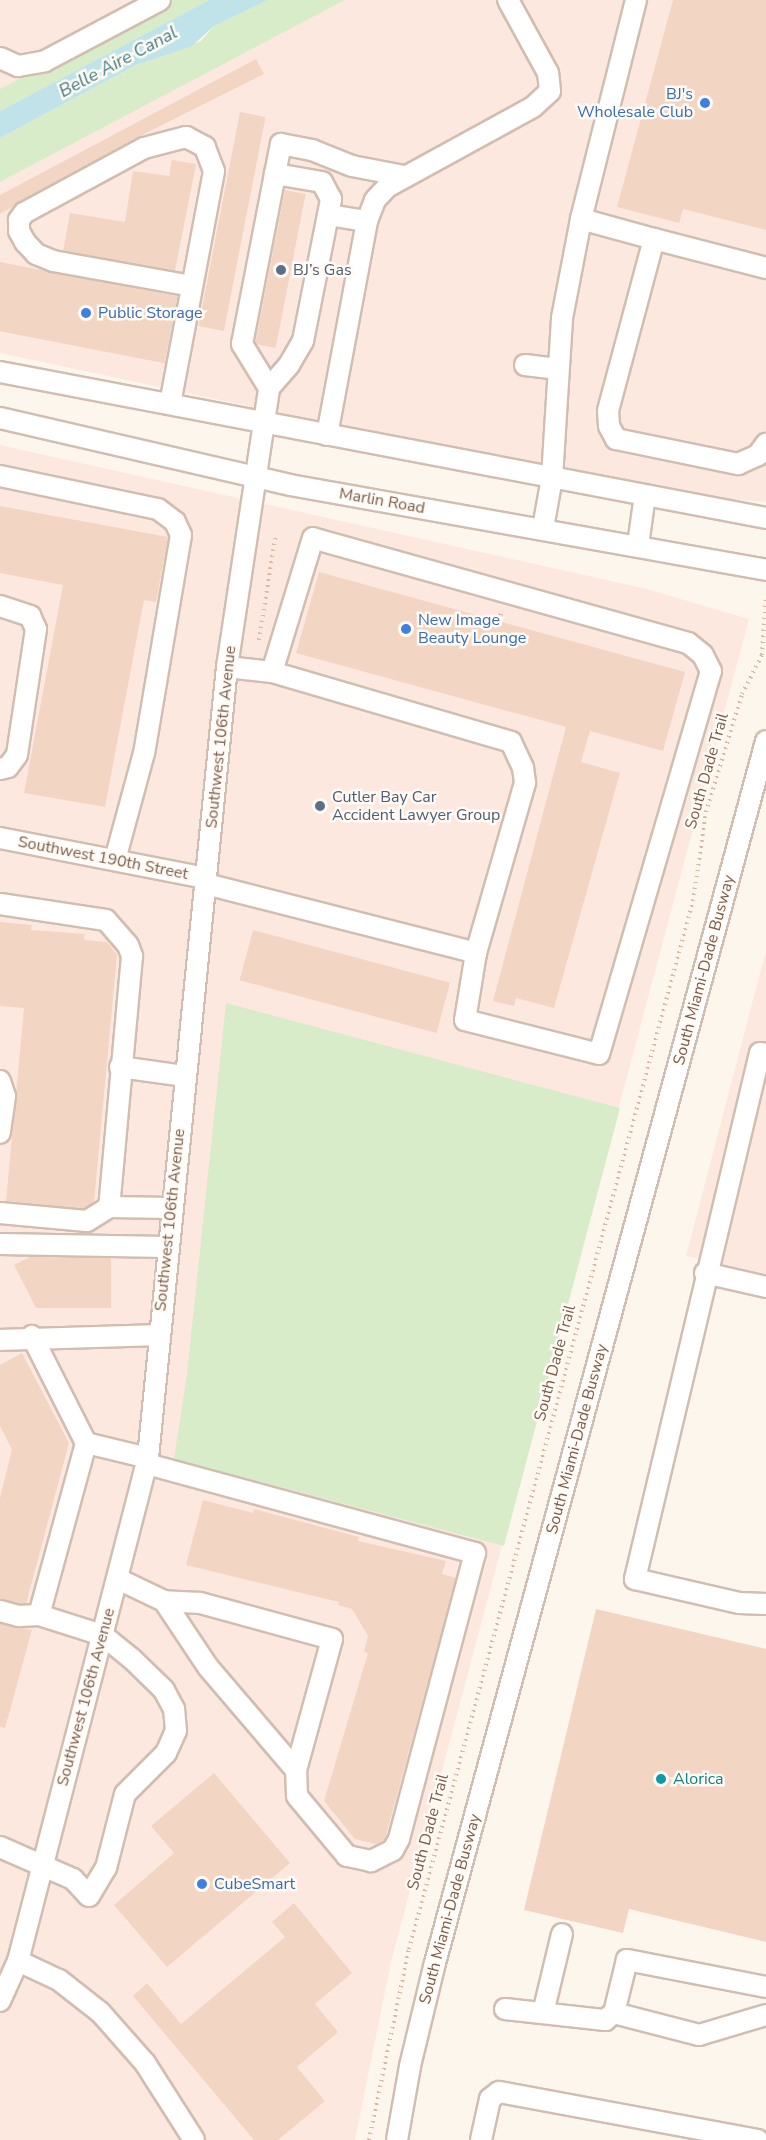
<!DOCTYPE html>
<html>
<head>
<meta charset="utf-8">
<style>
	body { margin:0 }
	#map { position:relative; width:766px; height:2140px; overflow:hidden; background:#fdf6ec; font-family:"Nunito Sans",sans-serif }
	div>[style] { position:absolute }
	.commercial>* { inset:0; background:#fde8e0 }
	.green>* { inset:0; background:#d8ecc9 }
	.water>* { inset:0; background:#bfe3e8 }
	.building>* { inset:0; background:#f3d5c3; transform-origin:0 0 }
	.path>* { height:4px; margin-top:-2px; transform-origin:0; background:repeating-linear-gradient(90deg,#d9b8a5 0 1.5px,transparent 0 6px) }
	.roads { filter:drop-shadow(2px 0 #d1beb0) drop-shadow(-2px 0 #d1beb0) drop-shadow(0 2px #d1beb0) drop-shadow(0 -2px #d1beb0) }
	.minor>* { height:20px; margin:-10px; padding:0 10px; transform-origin:10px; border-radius:10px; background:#fff }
	.dots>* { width:16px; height:16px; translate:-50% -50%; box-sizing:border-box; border:3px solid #fffaf3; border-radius:50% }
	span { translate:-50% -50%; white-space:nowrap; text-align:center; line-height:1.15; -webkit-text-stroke:5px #fffaf3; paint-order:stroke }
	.shop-label { font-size:16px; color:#366cbe }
	.right { translate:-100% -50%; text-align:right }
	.left { translate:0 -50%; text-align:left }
	.service-label { font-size:16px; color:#4e5e75 }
	.street-label { font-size:16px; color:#7a5c4d }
	.culture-label { font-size:16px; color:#0d838f }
	.water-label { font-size:18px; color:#437c86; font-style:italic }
</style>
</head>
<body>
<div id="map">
	<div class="commercial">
		<div style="clip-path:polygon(0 0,169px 0,0 89px)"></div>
		<div style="clip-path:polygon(345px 0,766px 0,766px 502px,650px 492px,0 353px,0 182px)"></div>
		<div style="clip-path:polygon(0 445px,647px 589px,749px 619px,391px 1962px,355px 2140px,0 2140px)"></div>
		<div style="clip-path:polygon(766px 950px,766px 1274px,686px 1256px)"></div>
	</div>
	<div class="green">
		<div style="clip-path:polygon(169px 0,209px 0,0 111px,0 89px)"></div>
		<div style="clip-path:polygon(268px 0,345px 0,0 182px,0 138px,136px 65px,201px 41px,214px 26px)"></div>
		<div style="clip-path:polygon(226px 1003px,620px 1108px,504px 1546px,174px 1459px,187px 1374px)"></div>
	</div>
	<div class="water">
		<div style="clip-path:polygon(209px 0,268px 0,214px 26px,192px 46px,136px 65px,0 138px,0 111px)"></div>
	</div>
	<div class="building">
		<div style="clip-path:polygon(673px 0,766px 0,766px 230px,683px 209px,679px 223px,617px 207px)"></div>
		<div style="clip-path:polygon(256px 59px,264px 74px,138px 137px,0 214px,0 195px)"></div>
		<div style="left:240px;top:112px;width:26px;height:218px;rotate:11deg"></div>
		<div style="clip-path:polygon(172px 160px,196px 164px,175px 271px,63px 251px,70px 213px,125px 222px,133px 171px,169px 176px)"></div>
		<div style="left:285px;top:190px;width:21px;height:157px;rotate:11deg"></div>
		<div style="left:0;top:262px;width:181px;height:68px;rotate:11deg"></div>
		<div style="clip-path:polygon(0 506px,168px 537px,156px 602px,144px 600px,105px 807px,24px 793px,63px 585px,0 573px)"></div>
		<div style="clip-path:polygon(319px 572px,685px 672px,663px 751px,590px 731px,581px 762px,620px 773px,554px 1008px,516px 998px,514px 1006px,493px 1001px,566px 727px,296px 653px)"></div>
		<div style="clip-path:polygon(0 922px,32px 925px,31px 930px,85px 934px,84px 940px,107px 942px,117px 955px,94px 1202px,84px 1209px,6px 1201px,24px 1008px,0 1006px)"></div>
		<div style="left:253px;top:930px;width:204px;height:52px;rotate:15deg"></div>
		<div style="clip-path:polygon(30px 1257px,111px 1258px,111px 1308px,36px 1308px,14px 1265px)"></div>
		<div style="clip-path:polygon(22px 1353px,69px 1443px,26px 1604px,20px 1604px,0 1599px,0 1498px,12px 1450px,0 1426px,0 1365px)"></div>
		<div style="clip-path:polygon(203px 1500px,253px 1513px,254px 1509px,359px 1537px,358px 1541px,446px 1561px,442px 1574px,456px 1578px,385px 1839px,376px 1844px,355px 1839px,324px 1801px,368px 1653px,364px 1652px,368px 1636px,352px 1609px,338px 1605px,339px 1602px,186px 1565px)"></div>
		<div style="clip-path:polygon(596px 1609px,766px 1649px,766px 1942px,629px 1909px,623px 1933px,524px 1910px)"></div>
		<div style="clip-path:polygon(0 1623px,32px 1630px,5px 1728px,0 1727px)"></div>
		<div style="clip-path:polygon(214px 1773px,290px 1863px,167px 1967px,114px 1905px,174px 1853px,151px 1826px)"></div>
		<div style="clip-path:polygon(294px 1903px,352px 1973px,315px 2004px,338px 2032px,297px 2067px,325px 2101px,278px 2140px,254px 2140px,133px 1996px,147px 1983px,181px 2024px,285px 1937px,272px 1922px)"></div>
	</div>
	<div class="path">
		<div style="left:499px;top:621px;width:11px;rotate:-75deg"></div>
		<div style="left:259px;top:640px;width:108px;rotate:-81deg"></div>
		<div style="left:369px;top:2140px;width:195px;rotate:-78.2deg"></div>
		<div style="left:409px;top:1949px;width:1086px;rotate:-74.84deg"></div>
		<div style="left:693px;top:901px;width:90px;rotate:-81.7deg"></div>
		<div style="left:706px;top:812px;width:123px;rotate:-73deg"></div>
		<div style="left:742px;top:694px;width:44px;rotate:-62.9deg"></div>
		<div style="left:762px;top:655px;width:58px;rotate:-86.1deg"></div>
	</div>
	<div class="roads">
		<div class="minor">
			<div style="left:0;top:58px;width:20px;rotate:24deg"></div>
			<div style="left:18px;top:66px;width:27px;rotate:-10deg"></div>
			<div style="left:45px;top:61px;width:130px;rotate:-27.9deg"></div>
			<div style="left:328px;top:215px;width:39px;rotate:9deg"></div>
			<div style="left:581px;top:219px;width:76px;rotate:15.3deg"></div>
			<div style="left:654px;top:239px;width:178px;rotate:105deg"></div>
			<div style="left:608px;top:411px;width:15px;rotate:86deg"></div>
			<div style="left:609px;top:426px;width:15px;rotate:62deg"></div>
			<div style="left:616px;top:439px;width:125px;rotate:11.6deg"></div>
			<div style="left:738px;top:464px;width:22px;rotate:-24deg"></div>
			<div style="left:758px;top:455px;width:14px;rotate:-54deg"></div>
			<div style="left:654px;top:239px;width:116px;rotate:14.5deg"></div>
			<div style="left:525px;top:365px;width:32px;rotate:7deg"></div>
			<div style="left:0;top:372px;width:780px;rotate:10.79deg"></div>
			<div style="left:269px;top:388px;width:52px;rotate:-121.5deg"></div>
			<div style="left:242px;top:344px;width:204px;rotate:-79deg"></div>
			<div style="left:281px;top:144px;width:32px;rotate:11deg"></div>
			<div style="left:312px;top:150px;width:43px;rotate:21.8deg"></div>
			<div style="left:352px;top:166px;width:53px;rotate:10.9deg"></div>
			<div style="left:170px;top:404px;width:237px;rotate:-79.3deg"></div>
			<div style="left:214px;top:171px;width:26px;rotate:-111deg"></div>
			<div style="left:205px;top:147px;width:21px;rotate:-152deg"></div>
			<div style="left:186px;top:137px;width:43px;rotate:165.3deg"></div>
			<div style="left:144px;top:148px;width:136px;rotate:151.6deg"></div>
			<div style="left:24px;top:213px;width:9px;rotate:126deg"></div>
			<div style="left:19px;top:220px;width:11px;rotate:90deg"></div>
			<div style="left:19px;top:231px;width:13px;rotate:61deg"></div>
			<div style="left:25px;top:242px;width:16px;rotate:47deg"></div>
			<div style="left:36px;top:254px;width:18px;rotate:22deg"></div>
			<div style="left:53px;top:261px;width:141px;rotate:10.2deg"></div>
			<div style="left:0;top:418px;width:298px;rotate:13deg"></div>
			<div style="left:290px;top:485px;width:484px;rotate:10.1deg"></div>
			<div style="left:327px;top:435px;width:218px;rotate:-79.4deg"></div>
			<div style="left:367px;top:221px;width:22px;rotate:-69deg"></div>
			<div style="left:375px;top:200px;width:18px;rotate:-47deg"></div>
			<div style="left:387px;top:187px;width:166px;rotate:-28.7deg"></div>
			<div style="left:533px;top:107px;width:23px;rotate:-43deg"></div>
			<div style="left:550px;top:91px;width:18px;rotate:-96deg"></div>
			<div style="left:548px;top:73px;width:83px;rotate:-118.7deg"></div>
			<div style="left:0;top:476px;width:161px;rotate:11.8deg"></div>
			<div style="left:158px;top:509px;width:21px;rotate:37deg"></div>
			<div style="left:175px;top:522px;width:14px;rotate:65deg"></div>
			<div style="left:181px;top:535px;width:221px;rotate:99.6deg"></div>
			<div style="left:144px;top:753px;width:111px;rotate:105.2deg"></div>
			<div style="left:543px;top:528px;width:51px;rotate:-79.8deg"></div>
			<div style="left:552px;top:478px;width:160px;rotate:-86.4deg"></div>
			<div style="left:562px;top:318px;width:101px;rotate:-79.1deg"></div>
			<div style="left:581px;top:219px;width:226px;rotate:-75.9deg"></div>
			<div style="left:638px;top:545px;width:50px;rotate:-82deg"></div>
			<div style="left:0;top:606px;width:32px;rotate:18deg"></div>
			<div style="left:30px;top:616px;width:14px;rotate:65deg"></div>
			<div style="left:36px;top:629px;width:127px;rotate:98.6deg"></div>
			<div style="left:17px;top:755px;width:15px;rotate:127deg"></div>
			<div style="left:8px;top:767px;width:8px;rotate:166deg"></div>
			<div style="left:227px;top:667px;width:45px;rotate:6.3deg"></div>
			<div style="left:272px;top:672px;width:249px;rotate:16.3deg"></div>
			<div style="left:511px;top:742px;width:29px;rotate:65deg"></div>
			<div style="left:523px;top:768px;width:15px;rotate:82deg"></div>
			<div style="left:525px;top:783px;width:177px;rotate:106.1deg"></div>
			<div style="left:0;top:838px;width:210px;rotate:11deg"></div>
			<div style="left:206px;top:884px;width:279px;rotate:14.3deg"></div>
			<div style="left:476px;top:953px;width:68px;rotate:99.3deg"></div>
			<div style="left:465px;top:1020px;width:138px;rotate:14.2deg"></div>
			<div style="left:599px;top:1054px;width:399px;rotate:-73.7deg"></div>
			<div style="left:711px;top:671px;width:18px;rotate:-117deg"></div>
			<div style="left:703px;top:655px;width:19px;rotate:-141deg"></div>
			<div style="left:688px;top:643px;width:389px;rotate:-164.4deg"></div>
			<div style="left:313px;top:538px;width:140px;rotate:107deg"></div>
			<div style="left:0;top:904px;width:107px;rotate:8.6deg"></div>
			<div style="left:106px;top:920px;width:33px;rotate:49deg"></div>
			<div style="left:128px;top:945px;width:12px;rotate:70deg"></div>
			<div style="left:132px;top:956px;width:252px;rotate:95.2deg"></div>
			<div style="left:766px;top:1054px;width:6px;rotate:-171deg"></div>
			<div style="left:760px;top:1053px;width:541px;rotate:103.37deg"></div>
			<div style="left:635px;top:1579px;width:107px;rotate:13deg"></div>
			<div style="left:739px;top:1603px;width:27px;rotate:2deg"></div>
			<div style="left:120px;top:1067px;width:66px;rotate:7.9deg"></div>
			<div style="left:0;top:1081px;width:16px;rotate:72deg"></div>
			<div style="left:5px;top:1096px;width:37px;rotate:98deg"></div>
			<div style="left:0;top:1213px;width:87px;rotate:5.3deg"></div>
			<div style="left:87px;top:1221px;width:26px;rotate:-32deg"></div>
			<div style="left:109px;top:1207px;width:61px;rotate:0.9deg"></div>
			<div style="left:0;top:1244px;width:167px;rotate:1deg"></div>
			<div style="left:705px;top:1273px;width:63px;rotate:12.9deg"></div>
			<div style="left:0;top:1340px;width:159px;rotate:-1.8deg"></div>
			<div style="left:86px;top:1443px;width:64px;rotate:13.6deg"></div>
			<div style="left:147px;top:1464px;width:340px;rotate:15.2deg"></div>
			<div style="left:475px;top:1553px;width:296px;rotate:104.9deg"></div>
			<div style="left:399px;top:1839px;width:13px;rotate:119deg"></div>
			<div style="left:393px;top:1850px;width:25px;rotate:153deg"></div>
			<div style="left:371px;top:1861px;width:25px;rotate:-168deg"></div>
			<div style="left:347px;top:1856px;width:78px;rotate:-129.8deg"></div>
			<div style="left:297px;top:1796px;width:26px;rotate:-92deg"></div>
			<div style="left:118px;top:1579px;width:51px;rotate:25.6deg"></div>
			<div style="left:164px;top:1601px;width:79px;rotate:56.3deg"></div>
			<div style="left:208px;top:1667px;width:135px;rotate:49.5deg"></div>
			<div style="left:296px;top:1770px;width:136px;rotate:-74.6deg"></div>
			<div style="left:332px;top:1639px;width:137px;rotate:-164.7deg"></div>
			<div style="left:200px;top:1603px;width:36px;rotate:-177deg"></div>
			<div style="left:0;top:1611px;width:20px;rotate:15deg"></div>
			<div style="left:19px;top:1616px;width:20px;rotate:-3deg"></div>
			<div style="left:39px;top:1615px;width:178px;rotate:-74.7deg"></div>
			<div style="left:86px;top:1443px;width:120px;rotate:-116.8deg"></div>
			<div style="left:0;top:1847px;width:80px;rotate:23.7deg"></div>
			<div style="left:73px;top:1879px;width:23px;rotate:47deg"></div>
			<div style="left:89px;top:1896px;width:33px;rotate:-59deg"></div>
			<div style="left:106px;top:1868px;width:76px;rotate:-75.6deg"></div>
			<div style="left:125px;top:1794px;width:58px;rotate:-45deg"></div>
			<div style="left:166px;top:1753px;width:24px;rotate:-66deg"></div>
			<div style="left:176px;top:1731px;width:22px;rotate:-95deg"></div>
			<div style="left:174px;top:1709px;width:21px;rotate:-118deg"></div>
			<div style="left:164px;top:1690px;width:45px;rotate:-135.9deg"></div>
			<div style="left:132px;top:1659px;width:38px;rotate:-141deg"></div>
			<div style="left:102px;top:1635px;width:66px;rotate:-162.4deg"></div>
			<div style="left:18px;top:1961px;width:45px;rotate:24.9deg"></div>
			<div style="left:59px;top:1980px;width:52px;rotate:38deg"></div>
			<div style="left:100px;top:2012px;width:68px;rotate:48.6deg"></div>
			<div style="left:145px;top:2063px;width:91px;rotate:57.5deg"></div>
			<div style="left:766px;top:1987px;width:142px;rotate:-169deg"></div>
			<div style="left:627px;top:1960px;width:55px;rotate:103.8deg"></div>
			<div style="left:614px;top:2013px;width:88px;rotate:14.5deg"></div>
			<div style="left:699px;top:2035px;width:70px;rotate:-16.6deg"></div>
			<div style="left:0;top:2001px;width:44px;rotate:-65.8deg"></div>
			<div style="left:18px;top:1961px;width:520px;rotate:-75.51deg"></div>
			<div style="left:148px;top:1458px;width:795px;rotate:-84.3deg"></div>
			<div style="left:227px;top:667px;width:282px;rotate:-81.4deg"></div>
			<div style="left:269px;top:388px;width:30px;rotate:-49deg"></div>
			<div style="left:289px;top:365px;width:28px;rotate:-60deg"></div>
			<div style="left:303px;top:341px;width:145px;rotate:-78.8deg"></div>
			<div style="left:331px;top:199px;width:19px;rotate:-118deg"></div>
			<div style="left:322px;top:182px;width:48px;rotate:-170.3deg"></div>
			<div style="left:505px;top:2009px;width:101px;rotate:6.3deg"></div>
			<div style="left:605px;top:2020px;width:11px;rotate:-38deg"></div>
			<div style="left:543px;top:2013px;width:81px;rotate:-76.5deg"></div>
			<div style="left:397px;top:2140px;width:75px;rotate:-80deg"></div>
			<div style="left:410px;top:2066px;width:106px;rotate:-76.4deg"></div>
			<div style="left:435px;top:1963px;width:1266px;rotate:-74.84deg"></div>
			<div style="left:481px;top:2140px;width:42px;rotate:-77.6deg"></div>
			<div style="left:490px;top:2099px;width:11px;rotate:-38deg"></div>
			<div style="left:499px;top:2092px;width:263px;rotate:10.5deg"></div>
		</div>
	</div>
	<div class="dots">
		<div style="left:705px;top:103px;background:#3f7fe0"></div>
		<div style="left:281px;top:270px;background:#5c6f8a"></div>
		<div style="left:86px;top:313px;background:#3f7fe0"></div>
		<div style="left:406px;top:629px;background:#3f7fe0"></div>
		<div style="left:320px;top:806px;background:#5c6f8a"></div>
		<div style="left:661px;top:1779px;background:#0f9aa8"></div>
		<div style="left:202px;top:1884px;background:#3f7fe0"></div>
	</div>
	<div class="shop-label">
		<span class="right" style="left:693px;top:103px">BJ's<br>Wholesale Club</span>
		<span class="left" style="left:98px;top:313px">Public Storage</span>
		<span class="left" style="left:418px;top:629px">New Image<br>Beauty Lounge</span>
		<span class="left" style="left:214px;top:1884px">CubeSmart</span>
	</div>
	<div class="service-label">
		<span class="left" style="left:293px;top:270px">BJ’s Gas</span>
		<span class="left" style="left:332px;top:806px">Cutler Bay Car<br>Accident Lawyer Group</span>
	</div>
	<div class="street-label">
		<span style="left:382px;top:501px;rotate:10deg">Marlin Road</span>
		<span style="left:221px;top:737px;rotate:-84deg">Southwest 106th Avenue</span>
		<span style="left:707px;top:771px;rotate:-74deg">South Dade Trail</span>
		<span style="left:103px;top:858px;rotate:11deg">Southwest 190th Street</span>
		<span style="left:704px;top:970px;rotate:-75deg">South Miami-Dade Busway</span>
		<span style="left:170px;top:1220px;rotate:-84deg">Southwest 106th Avenue</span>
		<span style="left:555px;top:1363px;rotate:-75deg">South Dade Trail</span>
		<span style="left:577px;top:1439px;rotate:-75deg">South Miami-Dade Busway</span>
		<span style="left:86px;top:1697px;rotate:-75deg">Southwest 106th Avenue</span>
		<span style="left:428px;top:1832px;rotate:-75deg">South Dade Trail</span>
		<span style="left:450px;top:1909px;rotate:-75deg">South Miami-Dade Busway</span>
	</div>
	<div class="culture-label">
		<span class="left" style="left:673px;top:1779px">Alorica</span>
	</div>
	<div class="water-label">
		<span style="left:118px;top:62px;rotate:-28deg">Belle Aire Canal</span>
	</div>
</div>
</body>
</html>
